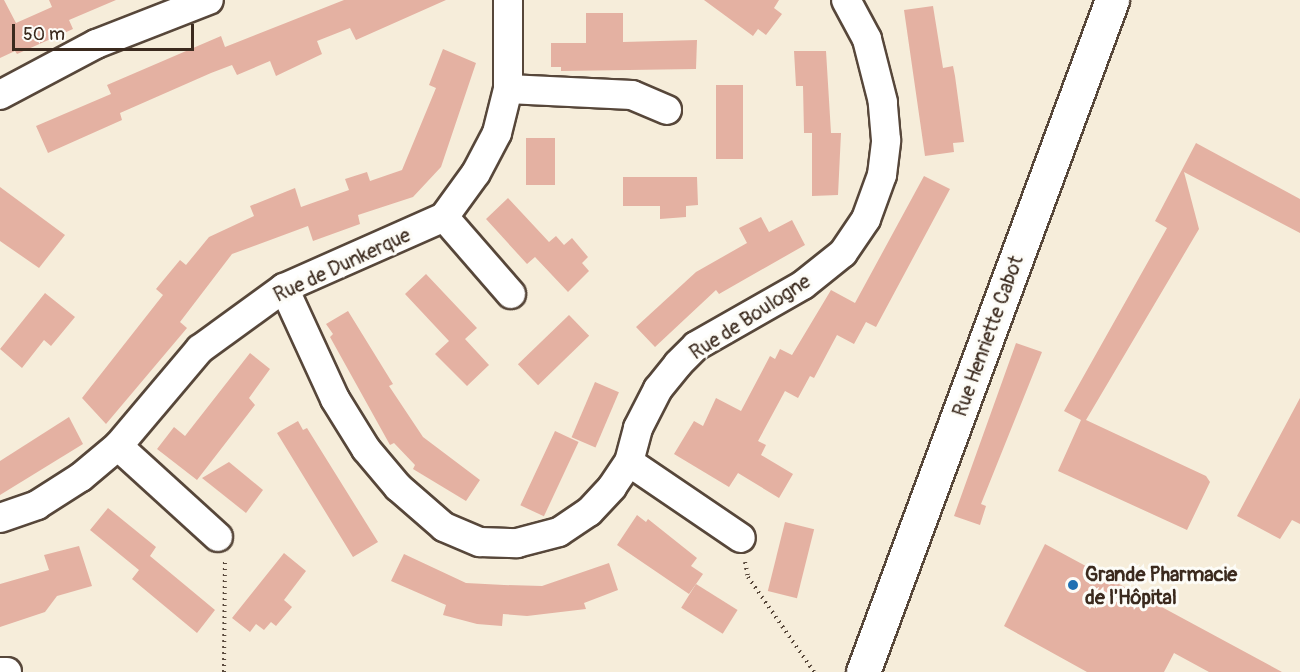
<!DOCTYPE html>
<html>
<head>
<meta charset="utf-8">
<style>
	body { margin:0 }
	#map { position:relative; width:1300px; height:672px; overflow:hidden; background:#f6edda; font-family:Pangolin,sans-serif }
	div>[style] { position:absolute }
	.building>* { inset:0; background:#e4b1a2; transform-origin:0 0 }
	.path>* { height:4px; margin-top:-2px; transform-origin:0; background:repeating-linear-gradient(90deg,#57473a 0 1.5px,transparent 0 6px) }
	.roads { filter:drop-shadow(2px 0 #57473a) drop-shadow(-2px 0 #57473a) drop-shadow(0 2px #57473a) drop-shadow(0 -2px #57473a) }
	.minor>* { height:28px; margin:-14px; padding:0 14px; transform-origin:14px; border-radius:14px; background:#fff }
	.tertiary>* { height:33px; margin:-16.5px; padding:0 16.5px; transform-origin:16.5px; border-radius:16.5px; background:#fff }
	.dots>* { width:16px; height:16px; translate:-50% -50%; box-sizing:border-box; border:3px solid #fdfcf7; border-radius:50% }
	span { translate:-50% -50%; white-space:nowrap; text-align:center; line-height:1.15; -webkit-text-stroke:6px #fdfcf7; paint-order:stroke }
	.street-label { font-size:20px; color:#3b2a1e }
	.poi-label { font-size:20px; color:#3b2a1e; font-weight:700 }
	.left { translate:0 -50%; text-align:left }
	.scale { position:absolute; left:12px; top:24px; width:182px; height:27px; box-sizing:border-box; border:3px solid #3b2a1e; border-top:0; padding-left:8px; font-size:18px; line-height:21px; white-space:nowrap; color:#3b2a1e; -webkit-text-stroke:4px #fdfcf7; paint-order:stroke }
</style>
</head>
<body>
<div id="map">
	<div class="building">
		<div style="clip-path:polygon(0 0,4px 0,16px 23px,52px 7px,49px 0,116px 0,69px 20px,73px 29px,17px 54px,15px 51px,0 58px)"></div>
		<div style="clip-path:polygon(344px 0,446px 0,356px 40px,350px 28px,317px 41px,322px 54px,276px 76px,270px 61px,237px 75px,232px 65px,211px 73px,120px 113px,122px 120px,48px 153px,36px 126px,111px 94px,107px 85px,221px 36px,225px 47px)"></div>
		<div style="clip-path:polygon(704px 0,779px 0,774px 8px,782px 14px,766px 35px,758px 29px,753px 36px)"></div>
		<div style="clip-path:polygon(933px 6px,943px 68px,953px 66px,955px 76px,964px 142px,953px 143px,954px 152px,925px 156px,904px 10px)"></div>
		<div style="clip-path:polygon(586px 13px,623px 13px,623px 42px,697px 40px,696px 69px,561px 71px,561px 67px,551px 67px,551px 43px,586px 43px)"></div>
		<div style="clip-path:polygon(443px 49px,476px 63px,441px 167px,413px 197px,358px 215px,360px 224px,313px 241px,308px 226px,232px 254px,180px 322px,187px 328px,106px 424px,82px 398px,163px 295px,156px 289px,180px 260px,186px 265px,209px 237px,254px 216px,250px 206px,295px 188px,301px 207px,349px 190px,345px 179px,367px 172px,370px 181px,402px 170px,436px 88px,429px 85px)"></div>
		<div style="clip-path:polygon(794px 51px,826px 51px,831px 133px,841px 133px,838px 195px,812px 196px,812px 133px,804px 133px,803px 86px,796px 86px)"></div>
		<div style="left:716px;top:85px;width:27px;height:74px"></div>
		<div style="left:526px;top:138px;width:29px;height:47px"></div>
		<div style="clip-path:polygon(1196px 143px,1300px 199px,1300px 233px,1184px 172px,1199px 229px,1086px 420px,1206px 476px,1210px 482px,1187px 530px,1058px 471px,1081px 420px,1064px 411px,1167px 228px,1155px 221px)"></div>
		<div style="clip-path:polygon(924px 176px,950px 189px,876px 327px,866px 322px,854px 344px,837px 335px,814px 378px,810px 376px,798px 398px,785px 391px,758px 441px,766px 445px,761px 455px,793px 474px,779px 498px,738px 473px,729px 487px,674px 454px,694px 421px,703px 426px,716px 398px,741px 411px,770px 356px,775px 359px,780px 349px,792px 355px,831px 290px,855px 303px)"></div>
		<div style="clip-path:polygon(623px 177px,697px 177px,698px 205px,686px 206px,686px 217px,660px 219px,660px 206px,623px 206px)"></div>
		<div style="clip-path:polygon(0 187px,65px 235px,39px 268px,0 241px)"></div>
		<div style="clip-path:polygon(508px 198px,549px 242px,556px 236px,564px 245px,572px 238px,588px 257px,582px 263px,589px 271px,568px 292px,535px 257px,527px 264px,486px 219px)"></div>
		<div style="clip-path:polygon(761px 217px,769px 232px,792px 220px,805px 245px,719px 294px,716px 290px,655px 347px,636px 327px,696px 272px,747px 243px,739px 228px)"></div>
		<div style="clip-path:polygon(426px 274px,477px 328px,465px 339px,489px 365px,467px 386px,435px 354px,449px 341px,405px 294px)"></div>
		<div style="clip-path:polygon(45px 293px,75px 317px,51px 346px,44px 340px,22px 368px,0 349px)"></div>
		<div style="clip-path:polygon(348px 311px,393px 384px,389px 386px,423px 437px,480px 480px,466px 501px,413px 469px,415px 465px,394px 443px,390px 445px,330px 337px,333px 334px,326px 324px)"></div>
		<div style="left:569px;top:315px;width:29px;height:71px;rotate:46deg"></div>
		<div style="clip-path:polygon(1016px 343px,1042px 352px,981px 504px,986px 506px,980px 525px,954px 516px)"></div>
		<div style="clip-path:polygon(250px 353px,270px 369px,249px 398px,255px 405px,197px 480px,157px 449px,174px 427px,185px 436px)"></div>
		<div style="left:595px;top:382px;width:26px;height:60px;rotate:23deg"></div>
		<div style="clip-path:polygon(1300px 398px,1300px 524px,1292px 520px,1280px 539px,1237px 516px)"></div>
		<div style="clip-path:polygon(69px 417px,83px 444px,0 495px,0 461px)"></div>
		<div style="clip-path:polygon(298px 421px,303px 430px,307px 428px,378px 542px,353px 557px,277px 433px)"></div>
		<div style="left:555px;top:431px;width:26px;height:82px;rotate:25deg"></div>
		<div style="clip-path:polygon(229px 462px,263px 490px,246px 513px,202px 478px)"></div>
		<div style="clip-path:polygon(108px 508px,156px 547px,150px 556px,215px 610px,197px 633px,132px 579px,139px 570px,90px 530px)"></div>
		<div style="clip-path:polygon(637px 515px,646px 522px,648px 519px,697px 558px,691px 566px,703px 574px,689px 594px,617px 545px)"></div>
		<div style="left:785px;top:522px;width:30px;height:71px;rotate:14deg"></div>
		<div style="clip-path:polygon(1045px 544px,1282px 672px,1209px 672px,1174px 653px,1164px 672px,1087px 672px,1004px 626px)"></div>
		<div style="clip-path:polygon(79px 546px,92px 586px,57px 596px,45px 612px,0 627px,0 584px,49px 570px,44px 555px)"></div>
		<div style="clip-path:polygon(284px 553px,306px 571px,284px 600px,292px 607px,276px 626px,271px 622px,264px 630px,256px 624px,250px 632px,232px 618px)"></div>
		<div style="clip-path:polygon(404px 554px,466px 583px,504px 585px,542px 586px,609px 563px,618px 590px,584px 603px,586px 609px,527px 616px,503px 614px,502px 626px,477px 624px,443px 615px,446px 605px,391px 581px)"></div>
		<div style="left:696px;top:584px;width:49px;height:28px;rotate:32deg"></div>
	</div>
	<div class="path">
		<div style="left:745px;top:562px;width:15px;rotate:79deg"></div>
		<div style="left:748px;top:577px;width:116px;rotate:55.2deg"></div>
		<div style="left:224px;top:672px;width:110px;rotate:-89.5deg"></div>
	</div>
	<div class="roads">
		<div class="minor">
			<div style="left:508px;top:89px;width:124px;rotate:2.8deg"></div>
			<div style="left:632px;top:95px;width:38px;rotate:23deg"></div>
			<div style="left:0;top:95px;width:109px;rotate:-28deg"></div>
			<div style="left:96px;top:44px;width:121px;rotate:-21.3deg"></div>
			<div style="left:444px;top:217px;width:102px;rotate:49deg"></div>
			<div style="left:284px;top:288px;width:122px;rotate:65.3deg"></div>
			<div style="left:335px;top:399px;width:59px;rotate:58.2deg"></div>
			<div style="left:366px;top:449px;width:50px;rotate:49.9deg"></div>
			<div style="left:398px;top:487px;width:61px;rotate:41deg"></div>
			<div style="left:444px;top:527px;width:39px;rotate:23deg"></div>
			<div style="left:480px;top:542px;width:37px;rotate:2deg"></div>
			<div style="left:517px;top:543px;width:43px;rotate:-14.7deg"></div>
			<div style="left:559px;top:532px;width:36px;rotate:-34deg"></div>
			<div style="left:589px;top:512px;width:34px;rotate:-47deg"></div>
			<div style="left:612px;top:487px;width:30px;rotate:-56deg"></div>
			<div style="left:629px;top:462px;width:35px;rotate:-75deg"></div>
			<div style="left:638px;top:428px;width:44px;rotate:-62.9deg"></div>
			<div style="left:658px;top:389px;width:32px;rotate:-51deg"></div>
			<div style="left:678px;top:364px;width:25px;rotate:-45deg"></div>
			<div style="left:696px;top:346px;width:123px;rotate:-29.7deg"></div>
			<div style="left:803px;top:285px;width:51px;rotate:-38.7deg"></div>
			<div style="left:843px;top:253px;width:41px;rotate:-55.9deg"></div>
			<div style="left:866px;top:219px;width:47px;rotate:-70deg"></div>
			<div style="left:882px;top:175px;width:35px;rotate:-83deg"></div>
			<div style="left:886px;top:140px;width:38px;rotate:-95deg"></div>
			<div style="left:883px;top:102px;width:65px;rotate:-104.3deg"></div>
			<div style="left:867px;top:39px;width:44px;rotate:-118.3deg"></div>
			<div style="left:118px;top:446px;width:135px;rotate:42.3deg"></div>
			<div style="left:629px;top:462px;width:135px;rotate:34.2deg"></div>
			<div style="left:0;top:518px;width:39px;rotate:-19deg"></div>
			<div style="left:37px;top:505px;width:52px;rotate:-32.5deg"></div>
			<div style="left:81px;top:477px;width:48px;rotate:-40deg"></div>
			<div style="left:118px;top:446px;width:127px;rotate:-49.8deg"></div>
			<div style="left:200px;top:349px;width:104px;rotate:-36deg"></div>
			<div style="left:284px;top:288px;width:175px;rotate:-23.9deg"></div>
			<div style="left:444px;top:217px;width:54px;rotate:-54deg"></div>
			<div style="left:476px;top:173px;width:45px;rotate:-62.3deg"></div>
			<div style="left:497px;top:133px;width:45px;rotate:-76deg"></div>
			<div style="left:508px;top:89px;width:89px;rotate:-90deg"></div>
			<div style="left:0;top:672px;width:7px"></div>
		</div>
		<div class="tertiary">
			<div style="left:863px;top:672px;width:717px;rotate:-69.67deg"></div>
		</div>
	</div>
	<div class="dots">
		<div style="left:1073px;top:585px;background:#1f6fb2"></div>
	</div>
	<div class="street-label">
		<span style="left:342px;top:265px;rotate:-25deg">Rue de Dunkerque</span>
		<span style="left:750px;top:317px;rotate:-33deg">Rue de Boulogne</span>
		<span style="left:988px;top:336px;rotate:-70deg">Rue Henriette Cabot</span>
	</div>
	<div class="poi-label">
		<span class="left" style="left:1085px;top:586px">Grande Pharmacie<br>de l'Hôpital</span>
	</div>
	<div class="scale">50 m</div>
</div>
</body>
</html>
